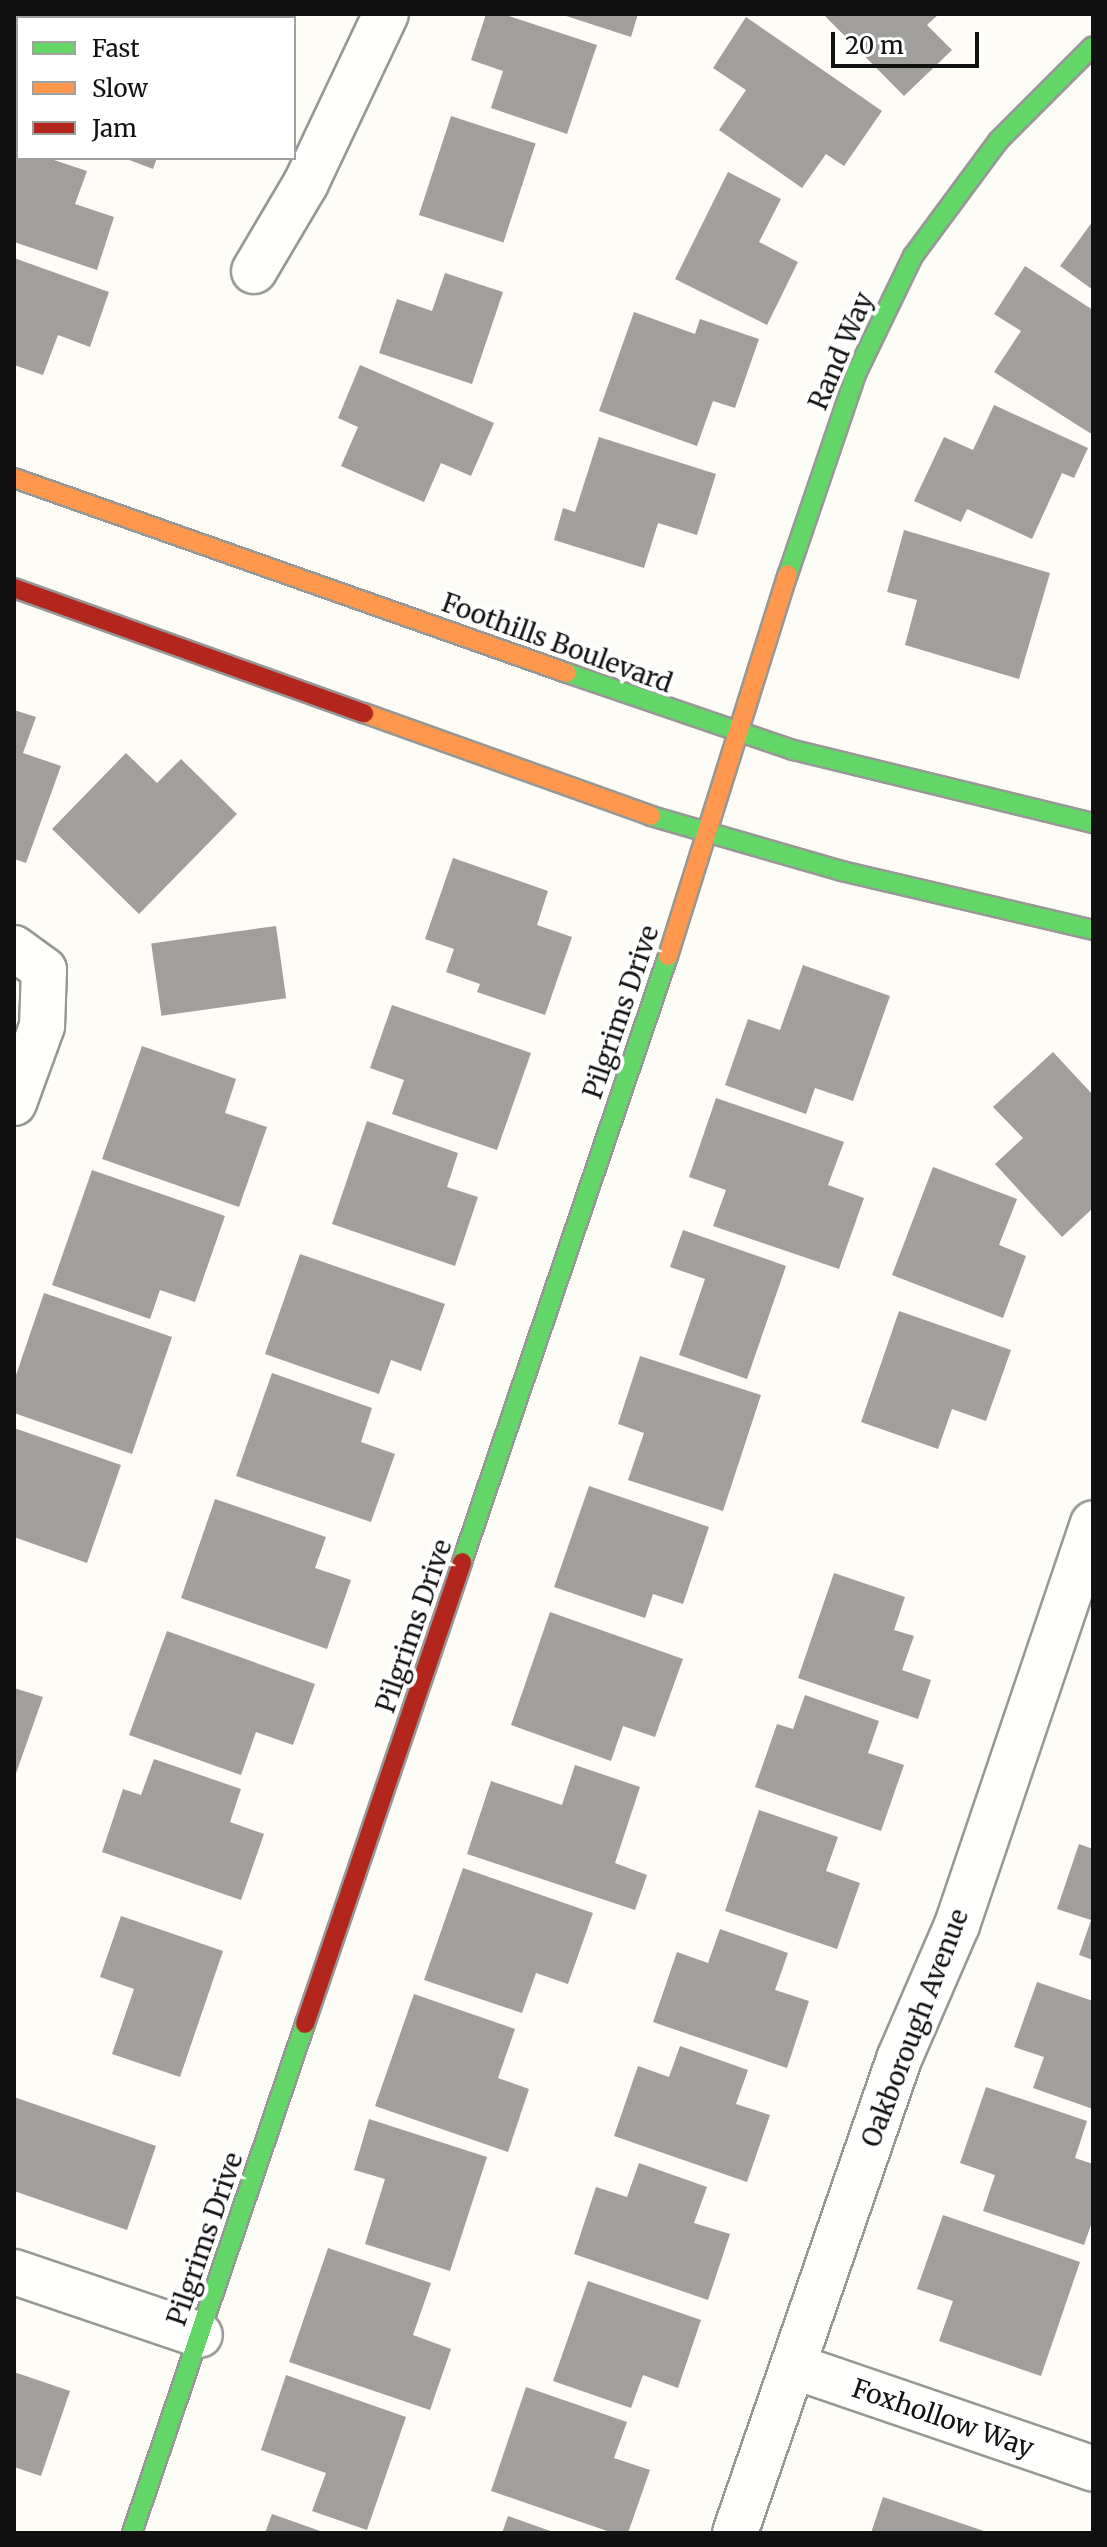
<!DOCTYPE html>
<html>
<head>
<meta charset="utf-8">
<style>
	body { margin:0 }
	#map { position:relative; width:1107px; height:2547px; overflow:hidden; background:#fdfcf7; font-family:Merriweather,serif }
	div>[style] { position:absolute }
	.building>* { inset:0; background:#a19f9c; transform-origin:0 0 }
	.roads { filter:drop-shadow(2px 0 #979795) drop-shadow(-2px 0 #979795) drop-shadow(0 2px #979795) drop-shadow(0 -2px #979795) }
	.street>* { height:44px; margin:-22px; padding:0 22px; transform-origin:22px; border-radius:22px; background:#fffffe }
	.fast>* { height:18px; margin:-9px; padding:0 9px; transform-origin:9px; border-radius:9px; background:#63d668 }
	.slow>* { height:18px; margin:-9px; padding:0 9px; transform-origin:9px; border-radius:9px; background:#ff974d }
	.jam>* { height:18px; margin:-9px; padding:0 9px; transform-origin:9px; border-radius:9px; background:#b3261e }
	span { translate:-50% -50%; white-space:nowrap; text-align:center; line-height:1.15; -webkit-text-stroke:8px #fff; paint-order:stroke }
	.street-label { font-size:26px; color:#111 }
	.frame { position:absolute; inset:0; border:16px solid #111; pointer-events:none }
	.legend { position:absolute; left:16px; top:16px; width:280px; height:144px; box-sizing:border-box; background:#fff; border:2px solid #a0a0a0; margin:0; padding:10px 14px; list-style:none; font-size:24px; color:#111 }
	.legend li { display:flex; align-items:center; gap:16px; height:40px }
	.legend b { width:40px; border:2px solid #a0a0a0 }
	.scale { position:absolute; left:831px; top:32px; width:148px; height:36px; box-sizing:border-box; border:4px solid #111; border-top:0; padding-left:10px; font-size:24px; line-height:28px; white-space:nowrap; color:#111; -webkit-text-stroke:6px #fff; paint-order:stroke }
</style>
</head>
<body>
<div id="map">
	<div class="building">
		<div style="left:139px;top:14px;width:123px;height:4px"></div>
		<div style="clip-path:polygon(486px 14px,503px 14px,597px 45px,567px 134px,491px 108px,503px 71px,471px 60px)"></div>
		<div style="clip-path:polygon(560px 14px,638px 14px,631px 37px)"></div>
		<div style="clip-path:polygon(823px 14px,939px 14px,927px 25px,952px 50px,904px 96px)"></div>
		<div style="clip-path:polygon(746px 17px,882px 111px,844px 166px,826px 154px,802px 188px,719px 130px,746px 90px,713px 68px)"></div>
		<div style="left:451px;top:116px;width:89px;height:104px;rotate:18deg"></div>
		<div style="clip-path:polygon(17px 145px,18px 158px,48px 158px,87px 171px,75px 204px,114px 217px,97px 270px,14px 242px,14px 156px)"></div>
		<div style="clip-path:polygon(124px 158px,157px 158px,153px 169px)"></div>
		<div style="clip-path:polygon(728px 172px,781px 199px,759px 242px,798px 262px,767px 325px,675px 279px)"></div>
		<div style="clip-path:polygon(1093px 221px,1093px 290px,1060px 266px)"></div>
		<div style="clip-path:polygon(14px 258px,109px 292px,90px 347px,58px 335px,43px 375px,14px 365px)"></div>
		<div style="clip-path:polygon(1025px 266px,1093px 310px,1093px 435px,994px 372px,1021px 331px,994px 314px)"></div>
		<div style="clip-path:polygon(445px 273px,503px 292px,472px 384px,379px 353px,397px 299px,432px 311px)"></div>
		<div style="clip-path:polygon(634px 312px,695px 334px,700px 319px,759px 339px,735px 408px,713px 401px,697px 446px,599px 411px)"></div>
		<div style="clip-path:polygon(360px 365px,494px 423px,471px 476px,441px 463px,424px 502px,341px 466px,358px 427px,338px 418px)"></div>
		<div style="clip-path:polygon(994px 405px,1088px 448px,1074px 478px,1062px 473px,1032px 539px,967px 509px,961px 522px,914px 501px,944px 437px,973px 450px)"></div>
		<div style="clip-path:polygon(599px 437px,716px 474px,697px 535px,658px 523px,644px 568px,554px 540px,563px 508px,575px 512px)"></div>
		<div style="clip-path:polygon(904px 530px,1050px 573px,1019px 679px,905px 645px,917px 600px,887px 592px)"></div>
		<div style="clip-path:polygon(14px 710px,36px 717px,23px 753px,61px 766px,26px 863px,14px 859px)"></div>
		<div style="clip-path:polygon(126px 753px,157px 783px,181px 759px,237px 814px,139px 914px,52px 829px)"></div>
		<div style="clip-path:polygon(453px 858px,548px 891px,537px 925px,572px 937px,545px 1015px,477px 992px,480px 984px,446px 972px,454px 949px,425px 939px)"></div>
		<div style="left:276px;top:926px;width:73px;height:126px;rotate:82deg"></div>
		<div style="clip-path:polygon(803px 965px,890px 996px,853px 1101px,815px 1088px,806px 1114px,725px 1085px,748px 1019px,780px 1030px)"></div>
		<div style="clip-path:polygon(392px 1005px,531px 1053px,497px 1150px,392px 1114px,404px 1080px,370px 1068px)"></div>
		<div style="clip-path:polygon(142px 1046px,236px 1079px,225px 1113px,267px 1127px,239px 1207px,102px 1159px)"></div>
		<div style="clip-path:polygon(1053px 1052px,1093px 1095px,1093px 1208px,1062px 1237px,995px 1164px,1023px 1138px,993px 1107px)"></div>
		<div style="clip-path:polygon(716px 1098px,844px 1142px,828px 1185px,864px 1198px,839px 1269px,713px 1226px,726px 1190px,689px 1177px)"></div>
		<div style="clip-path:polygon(367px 1121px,458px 1153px,447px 1187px,478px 1197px,455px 1266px,332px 1224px)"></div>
		<div style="clip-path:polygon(933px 1167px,1017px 1199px,999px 1245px,1026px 1256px,1003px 1318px,892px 1275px)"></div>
		<div style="clip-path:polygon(92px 1170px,225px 1216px,195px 1302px,160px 1290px,150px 1319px,52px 1285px)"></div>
		<div style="clip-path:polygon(683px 1230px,786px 1266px,747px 1379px,679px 1355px,705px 1279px,670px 1267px)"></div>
		<div style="clip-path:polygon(300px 1254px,445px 1304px,421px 1371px,391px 1360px,379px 1394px,265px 1354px)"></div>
		<div style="clip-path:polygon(44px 1293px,172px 1337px,132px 1454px,14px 1413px,14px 1381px)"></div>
		<div style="clip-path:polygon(899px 1311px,1011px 1350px,986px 1421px,952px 1409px,938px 1449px,861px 1422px)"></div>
		<div style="clip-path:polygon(640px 1356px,761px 1395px,723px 1511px,628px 1480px,644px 1433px,618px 1424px)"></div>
		<div style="clip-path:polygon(272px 1373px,372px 1408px,361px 1442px,395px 1454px,371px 1522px,236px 1476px)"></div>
		<div style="clip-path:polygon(14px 1428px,121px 1465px,87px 1563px,14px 1537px)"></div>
		<div style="clip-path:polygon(589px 1486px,709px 1527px,683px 1604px,653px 1594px,645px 1618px,554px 1587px)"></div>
		<div style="clip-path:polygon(215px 1499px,326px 1537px,315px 1568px,351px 1580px,327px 1649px,181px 1598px)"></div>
		<div style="clip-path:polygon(834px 1573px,905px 1597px,894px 1630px,914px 1636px,902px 1670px,931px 1680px,918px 1719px,798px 1678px)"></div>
		<div style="clip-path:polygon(550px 1612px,683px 1659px,655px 1737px,623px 1726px,611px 1761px,511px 1725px)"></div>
		<div style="clip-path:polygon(167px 1631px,315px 1684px,293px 1745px,256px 1732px,241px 1775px,129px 1735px)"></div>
		<div style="clip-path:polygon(14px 1688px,43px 1697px,14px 1779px)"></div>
		<div style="clip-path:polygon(805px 1695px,879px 1721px,868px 1753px,904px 1765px,881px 1831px,755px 1787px,777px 1724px,793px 1729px)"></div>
		<div style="clip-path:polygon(154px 1759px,241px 1789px,230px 1822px,264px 1834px,241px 1900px,102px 1852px,123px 1789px,141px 1795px)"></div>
		<div style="clip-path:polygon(575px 1765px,640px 1787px,615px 1863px,647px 1875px,635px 1910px,467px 1854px,491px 1781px,562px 1805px)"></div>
		<div style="clip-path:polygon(759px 1810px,838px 1837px,826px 1871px,860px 1883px,837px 1949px,725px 1911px)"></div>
		<div style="clip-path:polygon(1079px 1844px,1093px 1849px,1093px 1960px,1079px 1955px,1091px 1920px,1057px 1909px)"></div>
		<div style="clip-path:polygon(463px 1868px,593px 1913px,568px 1984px,536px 1973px,522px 2013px,424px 1980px)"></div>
		<div style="clip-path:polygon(121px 1916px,223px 1951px,180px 2077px,112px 2054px,134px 1989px,100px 1977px)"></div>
		<div style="clip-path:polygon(720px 1929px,788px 1953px,775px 1990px,809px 2001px,787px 2068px,653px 2022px,677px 1952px,708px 1963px)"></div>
		<div style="clip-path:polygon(1037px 1982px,1093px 2001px,1093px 2109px,1033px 2088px,1044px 2057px,1014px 2047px)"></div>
		<div style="clip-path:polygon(414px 1994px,515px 2029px,498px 2078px,529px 2089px,508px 2152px,375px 2106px)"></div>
		<div style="clip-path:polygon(680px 2046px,748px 2070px,736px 2104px,770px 2115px,747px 2182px,614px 2136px,638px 2066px,669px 2077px)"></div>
		<div style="clip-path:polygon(986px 2087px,1087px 2121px,1075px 2158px,1093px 2164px,1093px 2219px,1084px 2245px,983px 2211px,995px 2175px,960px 2163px)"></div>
		<div style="clip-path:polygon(14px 2097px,156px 2146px,127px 2230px,14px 2191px)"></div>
		<div style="clip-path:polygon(369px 2119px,487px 2157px,450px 2271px,365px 2244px,385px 2179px,354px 2170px)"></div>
		<div style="clip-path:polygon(639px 2163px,707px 2187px,694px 2223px,730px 2234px,708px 2300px,574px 2254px,596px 2187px,627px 2197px)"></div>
		<div style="clip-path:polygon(943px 2215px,1080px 2262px,1041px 2376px,939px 2341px,953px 2301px,917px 2289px)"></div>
		<div style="clip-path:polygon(328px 2248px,431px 2283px,413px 2335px,451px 2349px,430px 2410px,289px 2362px)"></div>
		<div style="clip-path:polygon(588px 2281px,701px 2320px,678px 2388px,643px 2375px,631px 2408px,553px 2381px)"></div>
		<div style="clip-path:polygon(14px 2372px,70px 2391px,41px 2476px,14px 2467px)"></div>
		<div style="clip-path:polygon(286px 2375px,406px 2417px,367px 2530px,312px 2511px,326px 2473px,261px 2450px)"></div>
		<div style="clip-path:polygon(526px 2387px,627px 2422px,614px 2458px,650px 2470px,628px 2533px,613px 2533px,491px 2491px)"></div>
		<div style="clip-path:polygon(883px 2497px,987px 2532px,987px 2533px,871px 2533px)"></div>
		<div style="clip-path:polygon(272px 2514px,326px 2533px,265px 2533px)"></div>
		<div style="clip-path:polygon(508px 2516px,556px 2533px,502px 2533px)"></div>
	</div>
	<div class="roads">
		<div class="street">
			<div style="left:254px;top:271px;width:102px;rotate:-59.4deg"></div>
			<div style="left:306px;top:183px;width:187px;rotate:-64.7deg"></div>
			<div style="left:14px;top:948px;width:37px;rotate:36deg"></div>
			<div style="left:44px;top:970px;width:56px;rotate:92deg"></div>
			<div style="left:42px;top:1026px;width:82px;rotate:110deg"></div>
			<div style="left:14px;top:2272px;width:196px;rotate:18.7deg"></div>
			<div style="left:793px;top:2366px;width:317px;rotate:18.9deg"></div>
			<div style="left:735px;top:2533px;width:502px;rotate:-70.91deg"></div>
			<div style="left:899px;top:2059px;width:146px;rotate:-66.6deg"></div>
			<div style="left:957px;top:1925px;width:424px;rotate:-71.3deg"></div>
		</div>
		<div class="fast">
			<div style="left:788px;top:574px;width:211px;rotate:-71.2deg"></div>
			<div style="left:856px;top:374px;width:131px;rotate:-64.2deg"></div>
			<div style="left:913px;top:256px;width:143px;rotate:-53.5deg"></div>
			<div style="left:998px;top:141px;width:134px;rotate:-45deg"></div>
			<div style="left:567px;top:673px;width:239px;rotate:18.8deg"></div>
			<div style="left:793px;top:750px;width:309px;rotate:13.7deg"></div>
			<div style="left:651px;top:816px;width:199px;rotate:16.1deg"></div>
			<div style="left:842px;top:871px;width:258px;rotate:13.2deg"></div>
			<div style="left:462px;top:1562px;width:640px;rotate:-71.23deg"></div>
			<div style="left:132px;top:2533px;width:538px;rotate:-71.23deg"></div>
		</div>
		<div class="slow">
			<div style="left:14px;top:478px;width:586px;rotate:19.42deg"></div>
			<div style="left:364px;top:713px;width:305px;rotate:19.7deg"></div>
			<div style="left:668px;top:956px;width:400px;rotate:-72.6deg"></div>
		</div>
		<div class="jam">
			<div style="left:14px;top:588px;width:372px;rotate:19.7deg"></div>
			<div style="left:305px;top:2024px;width:488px;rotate:-71.2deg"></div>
		</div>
	</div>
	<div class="street-label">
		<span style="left:841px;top:351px;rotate:-67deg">Rand Way</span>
		<span style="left:557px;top:643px;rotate:20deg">Foothills Boulevard</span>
		<span style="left:621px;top:1012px;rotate:-71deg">Pilgrims Drive</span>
		<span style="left:414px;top:1626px;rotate:-71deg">Pilgrims Drive</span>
		<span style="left:915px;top:2028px;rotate:-69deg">Oakborough Avenue</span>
		<span style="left:205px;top:2239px;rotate:-71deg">Pilgrims Drive</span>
		<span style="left:943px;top:2418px;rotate:19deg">Foxhollow Way</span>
	</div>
	<div class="frame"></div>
	<ul class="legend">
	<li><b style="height:10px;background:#63d668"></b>Fast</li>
	<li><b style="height:10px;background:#ff974d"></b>Slow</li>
	<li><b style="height:10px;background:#b3261e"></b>Jam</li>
	</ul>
	<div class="scale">20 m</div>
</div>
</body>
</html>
